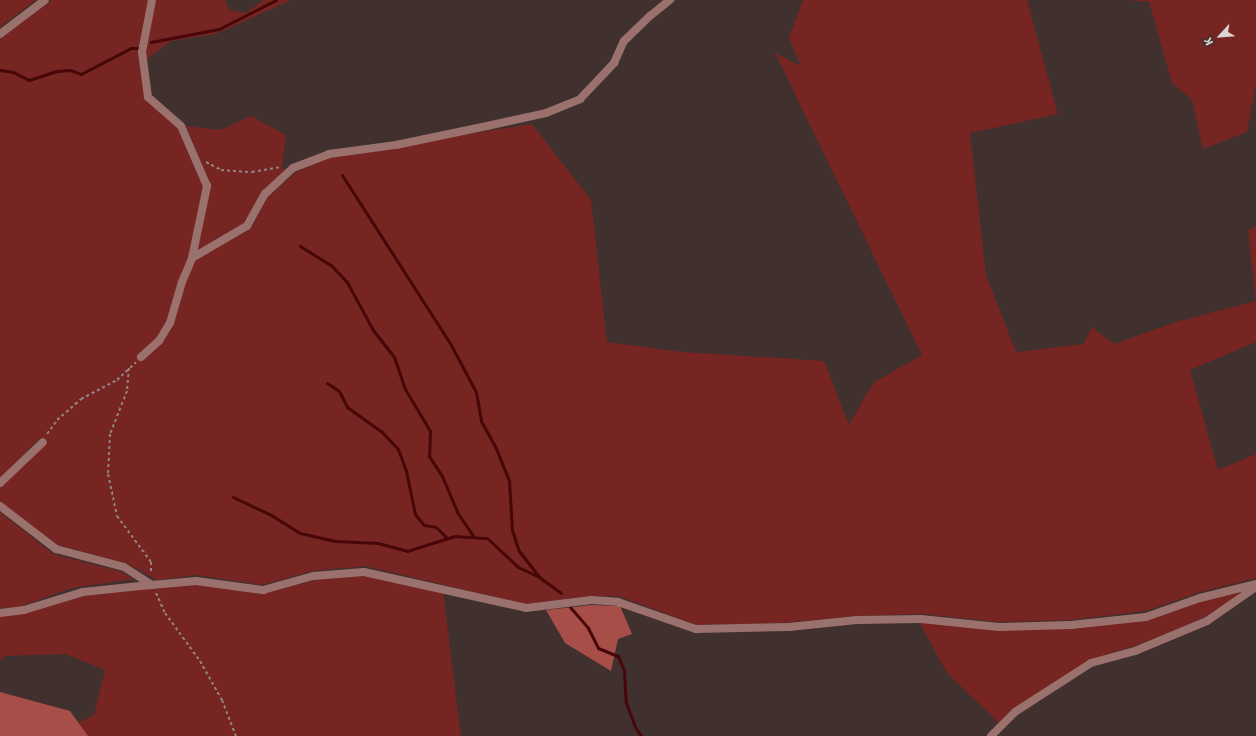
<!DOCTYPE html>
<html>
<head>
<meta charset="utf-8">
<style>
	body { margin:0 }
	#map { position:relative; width:1256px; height:736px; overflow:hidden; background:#40302e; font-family:"Fira Sans",sans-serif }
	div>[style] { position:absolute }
	.green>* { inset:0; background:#772522 }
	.forest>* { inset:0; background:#a74e48 }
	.stream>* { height:3px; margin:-1.5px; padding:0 1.5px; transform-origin:1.5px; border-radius:1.5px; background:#470608 }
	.path>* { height:2px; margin-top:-1px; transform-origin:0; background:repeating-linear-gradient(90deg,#918482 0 3px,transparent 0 6px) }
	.minor>* { height:8px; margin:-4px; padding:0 4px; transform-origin:4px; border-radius:4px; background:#9a716d }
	span { translate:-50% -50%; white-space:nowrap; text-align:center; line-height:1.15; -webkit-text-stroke:3px #40302e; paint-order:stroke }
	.north { position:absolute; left:1200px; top:16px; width:40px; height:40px; -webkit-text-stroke:3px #40302e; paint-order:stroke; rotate:244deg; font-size:11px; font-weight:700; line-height:16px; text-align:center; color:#ded4d2 }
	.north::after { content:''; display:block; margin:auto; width:14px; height:18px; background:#ded4d2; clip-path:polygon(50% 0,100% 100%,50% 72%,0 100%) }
</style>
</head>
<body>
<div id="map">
	<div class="green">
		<div style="clip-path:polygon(0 0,36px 0,0 27px)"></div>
		<div style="clip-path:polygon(52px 0,149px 0,139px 52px,145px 98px,177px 127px,203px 186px,189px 257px,166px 322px,156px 339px,138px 357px,142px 361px,162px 343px,194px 260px,251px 229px,267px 198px,295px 173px,330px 157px,532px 124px,591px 200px,607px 342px,682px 352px,824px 361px,849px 425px,873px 383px,922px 355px,775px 53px,801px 66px,789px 38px,803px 0,1027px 0,1058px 114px,970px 133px,986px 275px,1016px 352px,1084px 344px,1092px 327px,1114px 344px,1176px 322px,1256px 301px,1248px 230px,1256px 227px,1256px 342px,1190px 370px,1218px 470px,1256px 454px,1256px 578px,1197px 593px,1146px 611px,1070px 620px,998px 622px,923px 614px,855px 616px,784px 623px,697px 625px,618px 596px,591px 596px,525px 604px,365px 566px,312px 571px,262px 585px,196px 575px,157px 580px,126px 563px,58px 545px,0 502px,0 486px,47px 443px,41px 437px,0 478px,0 39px)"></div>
		<div style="clip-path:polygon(156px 0,225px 0,229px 10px,246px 13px,264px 0,291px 0,216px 34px,171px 41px,147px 59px,145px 52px)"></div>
		<div style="clip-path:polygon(1127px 0,1256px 0,1256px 88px,1255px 88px,1247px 132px,1203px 149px,1192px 100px,1172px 83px,1149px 2px)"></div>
		<div style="clip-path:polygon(251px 116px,286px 135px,282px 167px,285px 170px,262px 193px,243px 224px,196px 251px,211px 185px,186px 126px,220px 130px)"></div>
		<div style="clip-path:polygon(0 512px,53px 554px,122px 572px,133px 579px,72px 588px,19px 607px,0 608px)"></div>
		<div style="clip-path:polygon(364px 575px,443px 591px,461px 736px,88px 736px,78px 723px,94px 715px,105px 670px,66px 654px,5px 656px,0 661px,0 616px,83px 595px,196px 584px,264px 593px,316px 580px)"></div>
		<div style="clip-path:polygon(1246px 590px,1213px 613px,1179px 629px,1134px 646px,1089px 660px,1000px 724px,947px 673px,919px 622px,998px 630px,1146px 620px,1200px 601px)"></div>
	</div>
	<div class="forest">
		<div style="clip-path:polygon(592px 605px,620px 606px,632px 634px,618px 639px,611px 671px,565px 643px,546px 610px)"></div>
		<div style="clip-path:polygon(0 692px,70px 711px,88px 736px,0 736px)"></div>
	</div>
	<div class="stream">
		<div style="left:151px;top:42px;width:69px;rotate:-10.8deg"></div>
		<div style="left:219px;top:29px;width:64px;rotate:-27deg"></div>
		<div style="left:0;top:70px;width:13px;rotate:9deg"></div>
		<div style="left:13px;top:72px;width:18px;rotate:27deg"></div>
		<div style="left:29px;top:80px;width:29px;rotate:-18deg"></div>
		<div style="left:57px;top:71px;width:13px;rotate:-4deg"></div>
		<div style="left:70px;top:70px;width:12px;rotate:20deg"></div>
		<div style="left:81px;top:74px;width:56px;rotate:-27.5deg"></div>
		<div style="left:131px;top:48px;width:6px"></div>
		<div style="left:342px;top:175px;width:202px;rotate:57.3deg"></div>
		<div style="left:451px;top:345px;width:53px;rotate:62deg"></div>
		<div style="left:476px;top:392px;width:29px;rotate:80deg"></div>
		<div style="left:481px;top:421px;width:29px;rotate:61deg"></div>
		<div style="left:495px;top:446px;width:38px;rotate:68deg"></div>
		<div style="left:509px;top:481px;width:49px;rotate:86.5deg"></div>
		<div style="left:512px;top:530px;width:22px;rotate:72deg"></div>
		<div style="left:519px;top:551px;width:33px;rotate:52deg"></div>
		<div style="left:539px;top:577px;width:27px;rotate:36deg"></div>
		<div style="left:300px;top:246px;width:36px;rotate:32deg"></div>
		<div style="left:331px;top:265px;width:23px;rotate:47deg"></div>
		<div style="left:347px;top:282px;width:55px;rotate:61.6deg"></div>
		<div style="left:373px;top:330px;width:34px;rotate:52deg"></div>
		<div style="left:394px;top:357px;width:34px;rotate:71deg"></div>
		<div style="left:405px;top:389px;width:49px;rotate:59.2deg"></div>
		<div style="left:430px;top:431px;width:25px;rotate:92deg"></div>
		<div style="left:429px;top:456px;width:24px;rotate:57deg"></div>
		<div style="left:442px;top:476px;width:39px;rotate:67deg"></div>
		<div style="left:457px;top:512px;width:30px;rotate:56deg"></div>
		<div style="left:327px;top:383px;width:14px;rotate:34deg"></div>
		<div style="left:339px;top:391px;width:18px;rotate:63deg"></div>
		<div style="left:347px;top:407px;width:43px;rotate:35.5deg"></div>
		<div style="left:382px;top:432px;width:23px;rotate:47deg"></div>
		<div style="left:398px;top:449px;width:23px;rotate:70deg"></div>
		<div style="left:406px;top:471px;width:44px;rotate:78.2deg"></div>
		<div style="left:415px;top:514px;width:14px;rotate:51deg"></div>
		<div style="left:424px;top:525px;width:12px;rotate:9deg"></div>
		<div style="left:436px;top:527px;width:16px;rotate:45deg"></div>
		<div style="left:233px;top:497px;width:42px;rotate:25.3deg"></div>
		<div style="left:271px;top:515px;width:34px;rotate:32deg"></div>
		<div style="left:300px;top:533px;width:37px;rotate:13deg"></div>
		<div style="left:336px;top:541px;width:42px;rotate:2.7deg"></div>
		<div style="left:378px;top:543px;width:30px;rotate:15deg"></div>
		<div style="left:407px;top:551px;width:50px;rotate:-17.4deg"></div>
		<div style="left:455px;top:536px;width:32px;rotate:4deg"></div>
		<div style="left:487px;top:538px;width:42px;rotate:43.1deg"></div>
		<div style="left:518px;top:567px;width:21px;rotate:25deg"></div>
		<div style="left:570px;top:607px;width:28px;rotate:49deg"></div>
		<div style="left:588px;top:628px;width:22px;rotate:63deg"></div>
		<div style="left:598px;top:648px;width:22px;rotate:22deg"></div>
		<div style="left:618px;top:656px;width:15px;rotate:67deg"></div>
		<div style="left:624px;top:670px;width:33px;rotate:87deg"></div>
		<div style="left:626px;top:703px;width:26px;rotate:69deg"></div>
		<div style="left:635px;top:727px;width:11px;rotate:56deg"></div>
	</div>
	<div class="path">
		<div style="left:206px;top:162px;width:17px;rotate:28deg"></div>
		<div style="left:221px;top:170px;width:31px;rotate:4deg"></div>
		<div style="left:252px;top:172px;width:29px;rotate:-10deg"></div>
		<div style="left:129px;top:368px;width:23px;rotate:95deg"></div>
		<div style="left:127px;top:391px;width:46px;rotate:111.6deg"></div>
		<div style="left:110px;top:434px;width:40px;rotate:92.9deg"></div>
		<div style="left:108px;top:474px;width:43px;rotate:77.9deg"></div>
		<div style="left:117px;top:516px;width:57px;rotate:53.5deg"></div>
		<div style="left:151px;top:562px;width:12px;rotate:90deg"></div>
		<div style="left:47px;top:434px;width:17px;rotate:-54deg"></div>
		<div style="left:57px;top:420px;width:32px;rotate:-41deg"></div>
		<div style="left:81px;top:399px;width:41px;rotate:-27.8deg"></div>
		<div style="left:117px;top:380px;width:26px;rotate:-43deg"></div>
		<div style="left:156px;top:593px;width:22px;rotate:66deg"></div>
		<div style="left:165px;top:613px;width:59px;rotate:53.9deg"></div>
		<div style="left:200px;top:661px;width:45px;rotate:60.6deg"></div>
		<div style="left:222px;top:700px;width:39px;rotate:69deg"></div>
	</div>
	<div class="minor">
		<div style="left:0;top:34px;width:56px;rotate:-37.1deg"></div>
		<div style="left:192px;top:258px;width:64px;rotate:-30.2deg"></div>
		<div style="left:247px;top:226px;width:37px;rotate:-61deg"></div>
		<div style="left:265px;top:194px;width:38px;rotate:-43deg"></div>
		<div style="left:293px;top:168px;width:39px;rotate:-21deg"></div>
		<div style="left:329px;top:154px;width:68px;rotate:-7.7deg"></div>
		<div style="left:396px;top:145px;width:93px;rotate:-11.8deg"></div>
		<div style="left:487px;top:126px;width:60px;rotate:-12.4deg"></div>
		<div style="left:546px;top:113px;width:37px;rotate:-22deg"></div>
		<div style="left:580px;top:99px;width:50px;rotate:-46.6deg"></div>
		<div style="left:614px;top:63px;width:24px;rotate:-66deg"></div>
		<div style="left:624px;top:41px;width:36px;rotate:-44deg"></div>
		<div style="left:650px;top:16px;width:26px;rotate:-39deg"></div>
		<div style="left:141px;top:357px;width:24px;rotate:-42deg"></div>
		<div style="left:159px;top:341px;width:21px;rotate:-59deg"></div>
		<div style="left:170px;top:323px;width:43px;rotate:-73.7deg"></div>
		<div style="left:182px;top:282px;width:26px;rotate:-67deg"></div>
		<div style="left:192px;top:258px;width:74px;rotate:-78.2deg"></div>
		<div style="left:207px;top:186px;width:65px;rotate:-113.4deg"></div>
		<div style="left:181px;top:126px;width:44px;rotate:-138.7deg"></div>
		<div style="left:148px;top:97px;width:45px;rotate:-97.6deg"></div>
		<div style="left:142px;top:52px;width:53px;rotate:-79.1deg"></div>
		<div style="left:0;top:483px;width:59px;rotate:-43.6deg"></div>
		<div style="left:0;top:506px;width:71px;rotate:37.5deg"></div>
		<div style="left:56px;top:549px;width:70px;rotate:14.8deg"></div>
		<div style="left:124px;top:567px;width:33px;rotate:33deg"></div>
		<div style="left:0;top:613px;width:24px;rotate:-7deg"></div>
		<div style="left:24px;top:610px;width:62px;rotate:-17deg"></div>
		<div style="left:83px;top:592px;width:57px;rotate:-6deg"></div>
		<div style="left:140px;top:586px;width:56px;rotate:-5.1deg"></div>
		<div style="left:196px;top:581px;width:68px;rotate:7.7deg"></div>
		<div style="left:263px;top:590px;width:52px;rotate:-15.6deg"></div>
		<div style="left:313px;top:576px;width:51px;rotate:-4.5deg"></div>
		<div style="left:364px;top:572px;width:166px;rotate:12.5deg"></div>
		<div style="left:526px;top:608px;width:66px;rotate:-6.9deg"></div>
		<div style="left:592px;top:600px;width:26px;rotate:4deg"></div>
		<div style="left:618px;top:602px;width:83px;rotate:19.1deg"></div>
		<div style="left:696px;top:629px;width:93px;rotate:-1.2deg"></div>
		<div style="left:789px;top:627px;width:68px;rotate:-5.9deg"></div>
		<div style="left:857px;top:620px;width:64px;rotate:-0.9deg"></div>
		<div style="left:921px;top:619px;width:78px;rotate:5.9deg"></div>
		<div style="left:999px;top:627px;width:72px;rotate:-1.6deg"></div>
		<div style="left:1071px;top:625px;width:75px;rotate:-6.1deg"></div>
		<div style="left:1146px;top:617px;width:57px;rotate:-19.4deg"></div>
		<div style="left:1200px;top:598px;width:58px;rotate:-14deg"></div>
		<div style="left:991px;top:736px;width:34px;rotate:-45deg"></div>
		<div style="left:1015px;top:712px;width:90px;rotate:-32.8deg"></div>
		<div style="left:1091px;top:663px;width:46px;rotate:-15.3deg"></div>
		<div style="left:1135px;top:651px;width:78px;rotate:-22.6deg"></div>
		<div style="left:1207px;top:621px;width:60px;rotate:-34.8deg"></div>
	</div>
	<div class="north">K</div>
</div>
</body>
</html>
